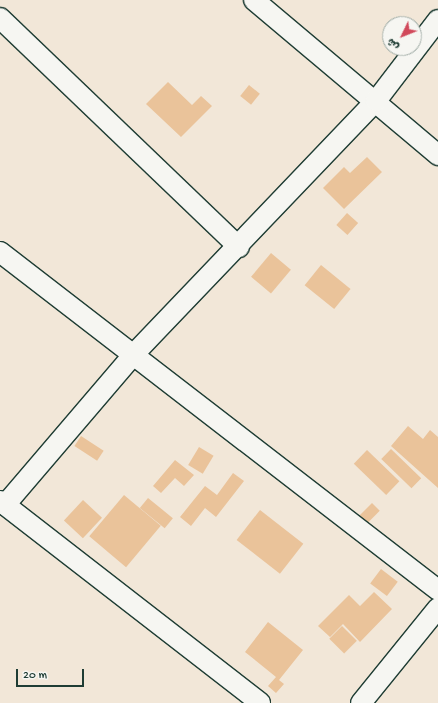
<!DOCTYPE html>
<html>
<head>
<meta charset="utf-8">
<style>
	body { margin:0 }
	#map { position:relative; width:438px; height:703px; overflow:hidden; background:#f2e7d8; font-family:"Gochi Hand","Playpen Sans Arabic",sans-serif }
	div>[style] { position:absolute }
	.building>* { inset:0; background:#eac39a; transform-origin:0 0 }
	.roads { filter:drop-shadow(1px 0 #1f3d34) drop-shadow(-1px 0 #1f3d34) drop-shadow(0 1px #1f3d34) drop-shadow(0 -1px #1f3d34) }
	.street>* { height:20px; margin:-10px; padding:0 10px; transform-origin:10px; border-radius:10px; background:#f6f6f2 }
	span { translate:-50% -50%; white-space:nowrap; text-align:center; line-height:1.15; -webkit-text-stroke:3px #f6f6f2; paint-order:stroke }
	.north { position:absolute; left:382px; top:16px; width:40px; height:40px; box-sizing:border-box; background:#f6f6f2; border:1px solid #a0aca6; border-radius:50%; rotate:227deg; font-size:11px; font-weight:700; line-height:16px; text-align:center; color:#1f3d34 }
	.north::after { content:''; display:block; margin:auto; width:14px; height:18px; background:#d1495b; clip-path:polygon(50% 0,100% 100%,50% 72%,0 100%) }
	.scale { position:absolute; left:16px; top:669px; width:68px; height:18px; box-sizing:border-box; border:2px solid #1f3d34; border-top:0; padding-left:5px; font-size:12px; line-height:14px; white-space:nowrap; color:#1f3d34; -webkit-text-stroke:3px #f6f6f2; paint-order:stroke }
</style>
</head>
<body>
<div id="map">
	<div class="building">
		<div style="clip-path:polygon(168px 82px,192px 105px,201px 96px,212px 106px,181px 137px,146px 104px)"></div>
		<div style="left:249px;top:85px;width:14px;height:14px;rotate:39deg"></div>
		<div style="clip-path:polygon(367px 157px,382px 172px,344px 209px,323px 188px,344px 167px,350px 173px)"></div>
		<div style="left:347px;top:213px;width:15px;height:16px;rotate:42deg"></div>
		<div style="left:271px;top:253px;width:26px;height:31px;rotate:40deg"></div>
		<div style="left:321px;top:265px;width:38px;height:26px;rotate:39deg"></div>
		<div style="clip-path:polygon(408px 426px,423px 439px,430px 430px,438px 437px,438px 488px,391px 446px)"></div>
		<div style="left:81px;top:436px;width:27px;height:12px;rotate:33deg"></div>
		<div style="left:199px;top:447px;width:17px;height:21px;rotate:31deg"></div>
		<div style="left:391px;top:449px;width:42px;height:14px;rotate:44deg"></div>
		<div style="left:367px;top:450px;width:45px;height:19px;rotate:44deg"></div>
		<div style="clip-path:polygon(175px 460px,194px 475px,184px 486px,175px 478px,161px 493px,153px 486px)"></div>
		<div style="clip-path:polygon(233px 473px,244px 481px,216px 517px,205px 508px,191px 526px,180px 517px,205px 486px,217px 495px)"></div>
		<div style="left:124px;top:495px;width:48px;height:54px;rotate:40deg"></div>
		<div style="left:148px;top:498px;width:32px;height:13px;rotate:39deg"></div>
		<div style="left:83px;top:500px;width:26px;height:28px;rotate:43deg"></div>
		<div style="left:372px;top:503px;width:11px;height:18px;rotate:45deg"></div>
		<div style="left:260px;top:510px;width:55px;height:38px;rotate:38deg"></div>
		<div style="left:381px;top:569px;width:21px;height:18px;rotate:37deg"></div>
		<div style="clip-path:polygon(374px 592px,392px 609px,360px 642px,343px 624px,330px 637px,318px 626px,349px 595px,360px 606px)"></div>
		<div style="clip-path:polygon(268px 622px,303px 650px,279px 680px,284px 684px,276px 693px,268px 686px,276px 677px,245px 652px)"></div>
		<div style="left:342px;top:626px;width:21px;height:18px;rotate:45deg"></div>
	</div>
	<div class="roads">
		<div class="street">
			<div style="left:254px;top:0;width:241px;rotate:40.1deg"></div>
			<div style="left:0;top:18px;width:331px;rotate:43.8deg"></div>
			<div style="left:0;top:252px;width:553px;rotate:37.66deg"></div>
			<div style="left:0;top:501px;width:329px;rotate:37.8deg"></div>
			<div style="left:5px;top:505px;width:197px;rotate:-49.5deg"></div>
			<div style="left:133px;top:355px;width:352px;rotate:-46.3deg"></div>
			<div style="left:376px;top:101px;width:102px;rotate:-52.6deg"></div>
			<div style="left:361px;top:703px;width:122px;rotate:-51deg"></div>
		</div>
	</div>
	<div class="north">ش</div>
	<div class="scale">20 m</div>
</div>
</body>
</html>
